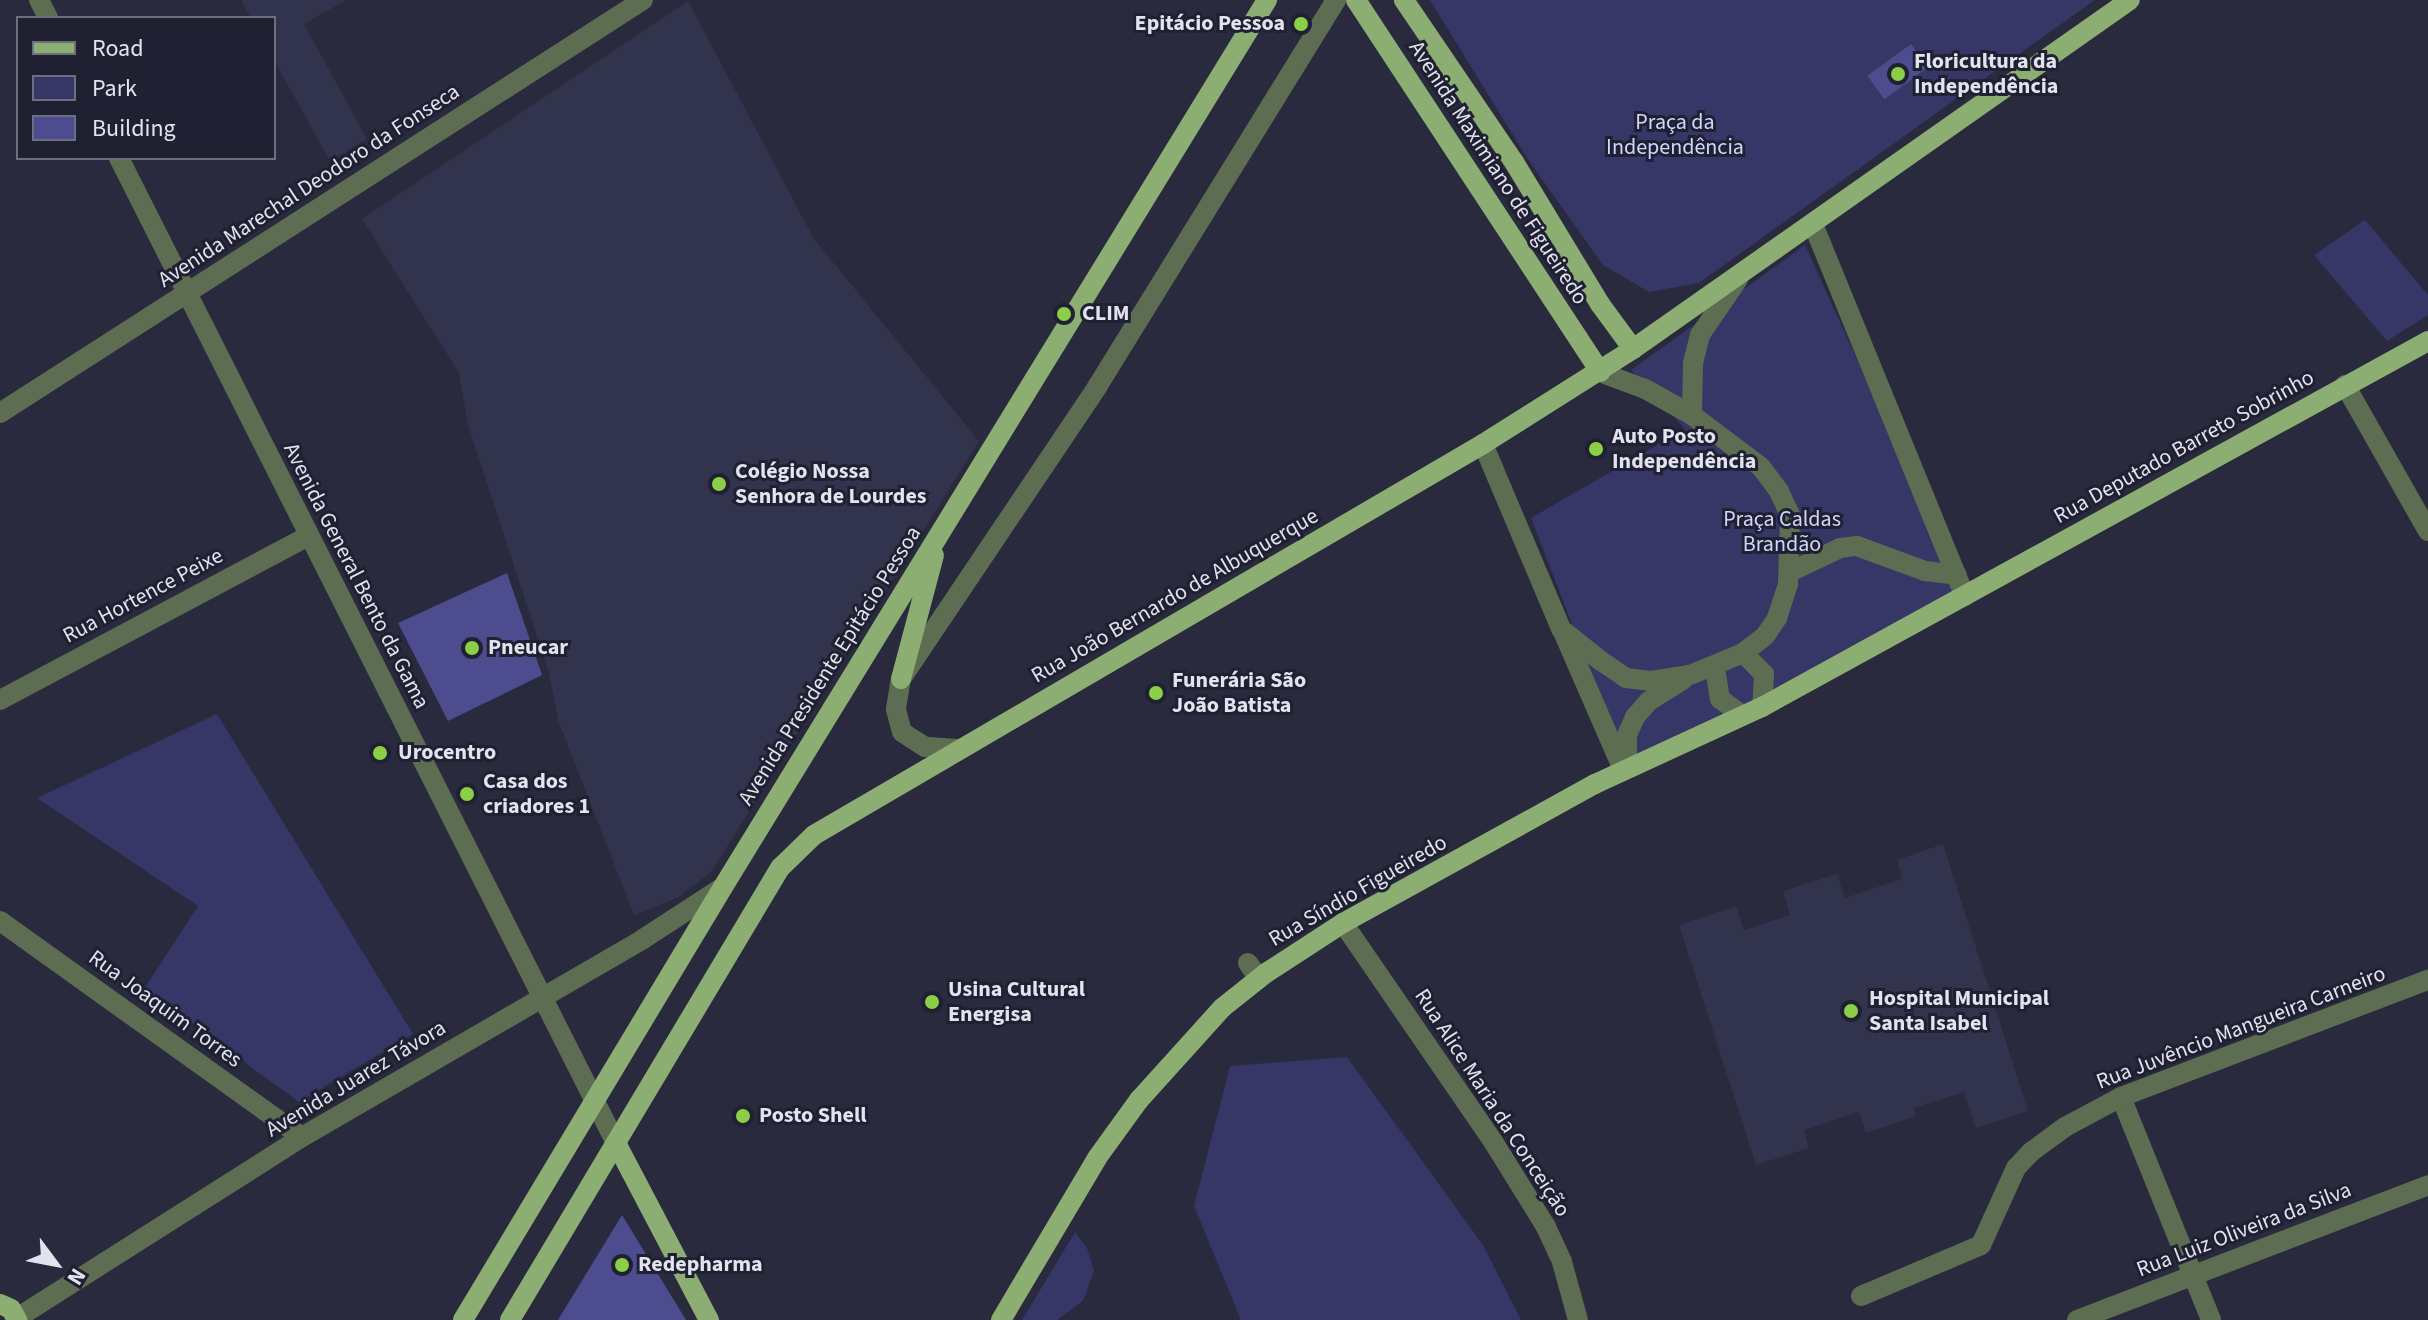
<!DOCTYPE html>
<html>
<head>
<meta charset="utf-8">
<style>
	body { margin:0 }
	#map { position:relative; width:2428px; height:1320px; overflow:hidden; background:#292a3d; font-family:"Source Sans 3",sans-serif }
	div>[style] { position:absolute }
	.built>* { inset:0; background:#32334c }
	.green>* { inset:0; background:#363667 }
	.building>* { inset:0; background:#4c4c8e; transform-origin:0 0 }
	.minor>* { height:20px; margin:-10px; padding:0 10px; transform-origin:10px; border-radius:10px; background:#5d6d51 }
	.major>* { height:20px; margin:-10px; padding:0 10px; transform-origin:10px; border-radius:10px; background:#8dae73 }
	.dots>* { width:22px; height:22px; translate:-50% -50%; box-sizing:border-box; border:4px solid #1f2032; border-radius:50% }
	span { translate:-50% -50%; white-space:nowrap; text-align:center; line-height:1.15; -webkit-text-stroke:6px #1f2032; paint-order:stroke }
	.poi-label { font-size:22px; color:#e2e3ef; font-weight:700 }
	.right { translate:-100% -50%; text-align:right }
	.left { translate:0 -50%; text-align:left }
	.park-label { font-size:22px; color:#d2d6fd }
	.street-label { font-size:22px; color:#e2e3ef }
	.legend { position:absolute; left:16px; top:16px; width:260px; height:144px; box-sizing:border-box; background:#1f2032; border:2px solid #6d6e7e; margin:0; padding:10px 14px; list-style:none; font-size:24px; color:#e2e3ef }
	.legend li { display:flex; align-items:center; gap:16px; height:40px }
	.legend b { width:40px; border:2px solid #6d6e7e }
	.north { position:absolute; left:16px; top:1224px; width:80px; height:80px; -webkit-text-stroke:6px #1f2032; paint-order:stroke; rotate:122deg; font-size:22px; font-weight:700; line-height:32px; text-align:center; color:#e2e3ef }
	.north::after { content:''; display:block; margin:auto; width:28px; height:36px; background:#e2e3ef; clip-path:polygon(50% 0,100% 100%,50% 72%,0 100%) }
</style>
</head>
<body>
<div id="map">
	<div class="built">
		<div style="clip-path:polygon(241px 0,346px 0,304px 24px,367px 139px,330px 161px,274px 60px,274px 18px,251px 18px)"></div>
		<div style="clip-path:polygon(688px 1px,814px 239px,979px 441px,712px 871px,679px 897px,634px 915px,558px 720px,549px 673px,468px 425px,459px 373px,362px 219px)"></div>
		<div style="clip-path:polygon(1943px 844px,2028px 1111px,1976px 1128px,1964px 1092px,1914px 1108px,1916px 1116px,1866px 1133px,1859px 1112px,1804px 1130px,1809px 1148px,1756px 1165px,1679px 925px,1736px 906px,1744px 930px,1790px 915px,1783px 891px,1837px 874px,1845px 898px,1902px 879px,1897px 860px)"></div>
	</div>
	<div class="green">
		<div style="clip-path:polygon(1430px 0,2095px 0,1699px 283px,1649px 292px,1603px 265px,1527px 158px)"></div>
		<div style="clip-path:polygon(2365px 220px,2428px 295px,2428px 315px,2387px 341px,2314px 255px)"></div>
		<div style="clip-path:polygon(1805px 245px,1965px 596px,1627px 767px,1531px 518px,1685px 429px,1631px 370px)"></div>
		<div style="clip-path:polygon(217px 714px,413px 1034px,299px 1102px,144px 989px,198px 906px,37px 798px)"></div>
		<div style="clip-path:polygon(1347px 1057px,1483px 1245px,1521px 1320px,1241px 1320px,1194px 1206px,1230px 1066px)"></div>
		<div style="clip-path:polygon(1075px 1232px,1087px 1248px,1094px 1271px,1083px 1301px,1057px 1320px,1022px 1320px)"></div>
	</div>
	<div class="building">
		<div style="left:1911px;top:44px;width:29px;height:54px;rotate:54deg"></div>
		<div style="clip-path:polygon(507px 573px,542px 675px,448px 721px,398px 623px)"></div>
		<div style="clip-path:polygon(622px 1215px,686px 1320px,558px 1320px)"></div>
	</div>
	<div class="minor">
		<div style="left:39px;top:0;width:20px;rotate:63deg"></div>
		<div style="left:119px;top:158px;width:1103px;rotate:63.23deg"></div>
		<div style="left:1813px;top:224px;width:402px;rotate:67.8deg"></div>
		<div style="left:2345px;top:385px;width:168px;rotate:60.4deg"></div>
		<div style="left:0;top:413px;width:764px;rotate:-32.71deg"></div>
		<div style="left:1692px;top:415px;width:52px;rotate:-88.9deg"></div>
		<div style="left:1693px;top:363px;width:29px;rotate:-76deg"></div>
		<div style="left:1700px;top:335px;width:68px;rotate:-55.8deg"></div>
		<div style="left:1483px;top:444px;width:201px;rotate:67.1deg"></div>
		<div style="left:1561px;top:629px;width:51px;rotate:38.7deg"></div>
		<div style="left:1601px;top:661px;width:30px;rotate:34deg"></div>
		<div style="left:1626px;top:678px;width:25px;rotate:7deg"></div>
		<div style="left:1651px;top:681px;width:39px;rotate:-9deg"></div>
		<div style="left:1690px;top:675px;width:57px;rotate:-22.5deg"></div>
		<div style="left:1743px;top:653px;width:28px;rotate:-38deg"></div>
		<div style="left:1765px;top:636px;width:22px;rotate:-56deg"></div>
		<div style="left:1777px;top:618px;width:36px;rotate:-72deg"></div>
		<div style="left:1788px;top:584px;width:69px;rotate:-88.3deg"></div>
		<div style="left:1790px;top:515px;width:26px;rotate:-115deg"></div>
		<div style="left:1779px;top:491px;width:30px;rotate:-127deg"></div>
		<div style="left:1761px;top:467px;width:86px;rotate:-143deg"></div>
		<div style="left:1692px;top:415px;width:54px;rotate:-151deg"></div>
		<div style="left:1645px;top:389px;width:48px;rotate:-159.3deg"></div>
		<div style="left:1790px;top:572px;width:55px;rotate:-25.6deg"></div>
		<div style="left:1840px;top:548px;width:17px;rotate:-7deg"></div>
		<div style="left:1857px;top:546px;width:72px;rotate:20.2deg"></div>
		<div style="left:1925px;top:571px;width:32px;rotate:7deg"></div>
		<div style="left:1564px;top:634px;width:148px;rotate:66.5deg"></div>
		<div style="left:1743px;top:653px;width:30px;rotate:45deg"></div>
		<div style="left:1764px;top:674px;width:33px;rotate:93deg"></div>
		<div style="left:1715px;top:668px;width:31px;rotate:81deg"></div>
		<div style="left:1720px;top:699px;width:27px;rotate:36deg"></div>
		<div style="left:0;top:700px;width:350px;rotate:-28deg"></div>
		<div style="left:957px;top:749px;width:32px;rotate:-176deg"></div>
		<div style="left:925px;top:747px;width:27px;rotate:-147deg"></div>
		<div style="left:902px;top:732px;width:24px;rotate:-105deg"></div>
		<div style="left:896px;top:709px;width:30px;rotate:-81deg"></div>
		<div style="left:901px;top:679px;width:352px;rotate:-56.1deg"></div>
		<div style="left:1097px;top:387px;width:455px;rotate:-58.3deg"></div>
		<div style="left:1627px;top:767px;width:32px;rotate:-90deg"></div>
		<div style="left:1627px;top:735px;width:20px;rotate:-66deg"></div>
		<div style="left:1635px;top:717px;width:21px;rotate:-49deg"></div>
		<div style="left:1649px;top:701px;width:40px;rotate:-32deg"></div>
		<div style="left:0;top:921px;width:371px;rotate:35.6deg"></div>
		<div style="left:1343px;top:923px;width:267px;rotate:55.5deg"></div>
		<div style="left:1494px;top:1143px;width:99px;rotate:58.2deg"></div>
		<div style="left:1546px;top:1227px;width:38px;rotate:65deg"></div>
		<div style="left:1562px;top:1262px;width:60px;rotate:74.6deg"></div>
		<div style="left:1248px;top:963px;width:19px;rotate:55deg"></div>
		<div style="left:2121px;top:1097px;width:240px;rotate:68deg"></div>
		<div style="left:1861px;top:1296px;width:130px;rotate:-23deg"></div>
		<div style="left:1981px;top:1245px;width:85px;rotate:-65.6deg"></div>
		<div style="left:2016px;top:1168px;width:22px;rotate:-47deg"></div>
		<div style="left:2031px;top:1152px;width:42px;rotate:-36.3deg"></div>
		<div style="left:2065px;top:1127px;width:64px;rotate:-28.2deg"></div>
		<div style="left:2121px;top:1097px;width:329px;rotate:-20.9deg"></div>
		<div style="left:17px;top:1318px;width:338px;rotate:-32.4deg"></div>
		<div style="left:302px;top:1137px;width:394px;rotate:-30.1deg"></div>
		<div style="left:643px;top:939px;width:95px;rotate:-33deg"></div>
		<div style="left:2077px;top:1320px;width:376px;rotate:-21deg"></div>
	</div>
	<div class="major">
		<div style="left:1356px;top:0;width:445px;rotate:56.7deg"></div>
		<div style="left:1633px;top:349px;width:607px;rotate:-35.08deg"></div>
		<div style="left:901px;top:679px;width:128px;rotate:-75.1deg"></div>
		<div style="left:616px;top:1143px;width:200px;rotate:62.3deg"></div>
		<div style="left:0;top:1304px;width:12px;rotate:24deg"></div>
		<div style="left:11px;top:1309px;width:13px;rotate:61deg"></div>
		<div style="left:463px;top:1320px;width:505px;rotate:-59.02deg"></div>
		<div style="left:723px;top:887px;width:1041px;rotate:-58.48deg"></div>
		<div style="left:510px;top:1320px;width:527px;rotate:-59.15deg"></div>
		<div style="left:780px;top:868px;width:47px;rotate:-44.1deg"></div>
		<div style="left:814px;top:835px;width:775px;rotate:-30.3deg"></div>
		<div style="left:1483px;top:444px;width:178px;rotate:-32.3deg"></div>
		<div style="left:1633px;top:349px;width:56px;rotate:-126.3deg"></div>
		<div style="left:1600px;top:304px;width:166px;rotate:-121.2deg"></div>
		<div style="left:1514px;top:162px;width:196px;rotate:-124.2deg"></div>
		<div style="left:1001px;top:1320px;width:188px;rotate:-59.3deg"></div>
		<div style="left:1097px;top:1158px;width:72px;rotate:-54.1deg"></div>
		<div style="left:1139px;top:1100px;width:124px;rotate:-47.9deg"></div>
		<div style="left:1222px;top:1008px;width:56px;rotate:-38.5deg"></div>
		<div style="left:1266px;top:973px;width:92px;rotate:-33deg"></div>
		<div style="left:1343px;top:923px;width:288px;rotate:-28.9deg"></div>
		<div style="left:1595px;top:784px;width:184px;rotate:-24.8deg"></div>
		<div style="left:1762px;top:707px;width:760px;rotate:-28.79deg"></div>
	</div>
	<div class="dots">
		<div style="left:1301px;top:24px;background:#8bce47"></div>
		<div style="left:1898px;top:74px;background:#8bce47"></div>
		<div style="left:1064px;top:314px;background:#8bce47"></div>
		<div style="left:1596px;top:449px;background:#8bce47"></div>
		<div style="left:719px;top:484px;background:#8bce47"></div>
		<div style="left:472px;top:648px;background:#8bce47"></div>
		<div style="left:1156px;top:693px;background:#8bce47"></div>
		<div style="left:380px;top:753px;background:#8bce47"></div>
		<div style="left:467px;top:794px;background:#8bce47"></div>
		<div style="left:932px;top:1002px;background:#8bce47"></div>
		<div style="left:1851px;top:1011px;background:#8bce47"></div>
		<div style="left:743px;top:1116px;background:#8bce47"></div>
		<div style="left:622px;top:1265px;background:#8bce47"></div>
	</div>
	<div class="poi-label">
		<span class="right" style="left:1285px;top:24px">Epitácio Pessoa</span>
		<span class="left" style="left:1914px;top:74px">Floricultura da<br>Independência</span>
		<span class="left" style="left:1082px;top:314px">CLIM</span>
		<span class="left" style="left:1612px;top:449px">Auto Posto<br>Independência</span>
		<span class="left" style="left:735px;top:484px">Colégio Nossa<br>Senhora de Lourdes</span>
		<span class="left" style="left:488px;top:648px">Pneucar</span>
		<span class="left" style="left:1172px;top:693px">Funerária São<br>João Batista</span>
		<span class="left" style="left:398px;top:753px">Urocentro</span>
		<span class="left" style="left:483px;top:794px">Casa dos<br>criadores 1</span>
		<span class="left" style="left:948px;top:1002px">Usina Cultural<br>Energisa</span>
		<span class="left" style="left:1869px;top:1011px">Hospital Municipal<br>Santa Isabel</span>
		<span class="left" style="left:759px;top:1116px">Posto Shell</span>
		<span class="left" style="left:638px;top:1265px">Redepharma</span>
	</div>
	<div class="park-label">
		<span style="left:1675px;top:135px">Praça da<br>Independência</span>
		<span style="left:1782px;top:532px">Praça Caldas<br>Brandão</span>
	</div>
	<div class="street-label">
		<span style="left:1498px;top:173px;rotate:57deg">Avenida Maximiano de Figueiredo</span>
		<span style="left:309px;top:186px;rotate:-33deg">Avenida Marechal Deodoro da Fonseca</span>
		<span style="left:2184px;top:447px;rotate:-29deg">Rua Deputado Barreto Sobrinho</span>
		<span style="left:356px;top:576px;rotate:63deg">Avenida General Bento da Gama</span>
		<span style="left:143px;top:596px;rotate:-28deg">Rua Hortence Peixe</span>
		<span style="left:1175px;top:596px;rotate:-30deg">Rua João Bernardo de Albuquerque</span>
		<span style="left:830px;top:666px;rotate:-58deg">Avenida Presidente Epitácio Pessoa</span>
		<span style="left:1358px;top:891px;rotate:-30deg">Rua Síndio Figueiredo</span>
		<span style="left:165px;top:1009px;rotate:36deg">Rua Joaquim Torres</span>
		<span style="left:2241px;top:1028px;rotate:-21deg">Rua Juvêncio Mangueira Carneiro</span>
		<span style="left:356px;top:1079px;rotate:-31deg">Avenida Juarez Távora</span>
		<span style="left:1492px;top:1103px;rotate:57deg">Rua Alice Maria da Conceição</span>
		<span style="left:2244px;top:1230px;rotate:-21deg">Rua Luiz Oliveira da Silva</span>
	</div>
	<ul class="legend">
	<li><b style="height:10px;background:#8dae73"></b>Road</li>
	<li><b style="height:22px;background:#363667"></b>Park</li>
	<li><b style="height:22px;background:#4c4c8e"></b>Building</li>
	</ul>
	<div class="north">N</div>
</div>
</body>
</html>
